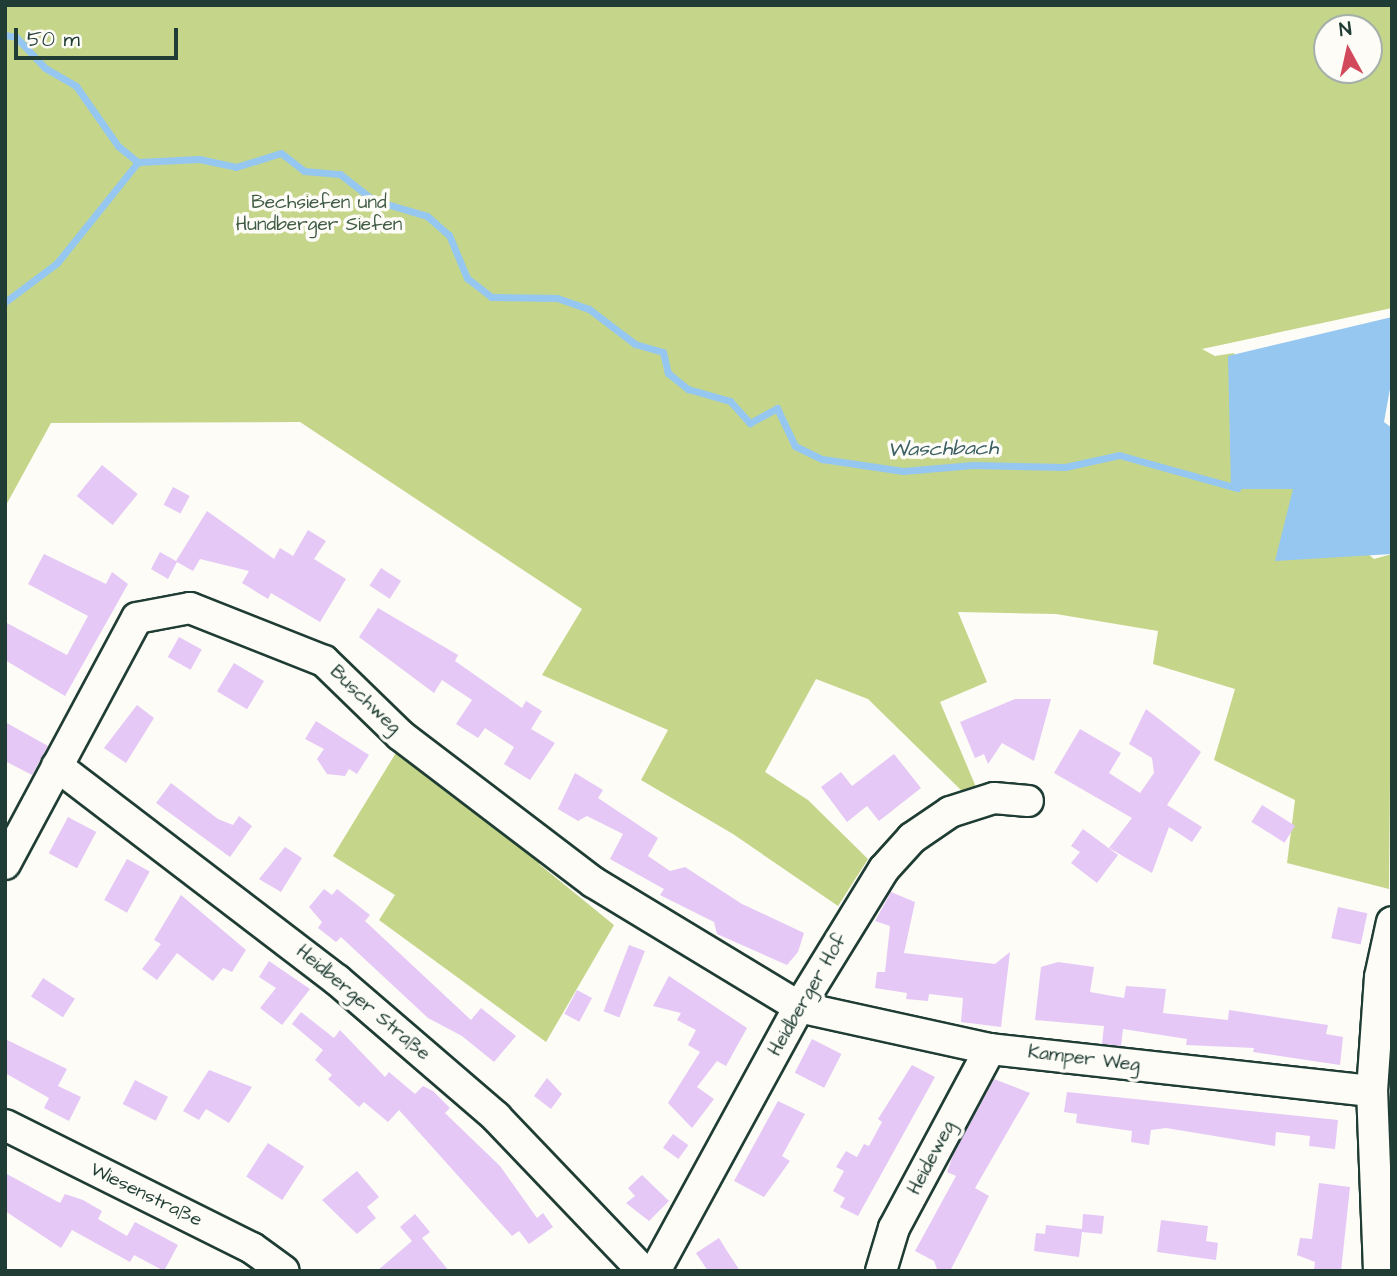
<!DOCTYPE html>
<html>
<head>
<meta charset="utf-8">
<style>
	body { margin:0 }
	#map { position:relative; width:1397px; height:1276px; overflow:hidden; background:#fdfcf7; font-family:"Architects Daughter",sans-serif }
	div>[style] { position:absolute }
	.green>* { inset:0; background:#c5d68b }
	.water>* { inset:0; background:#95c7f1 }
	.stream>* { height:7px; margin:-3.5px; padding:0 3.5px; transform-origin:3.5px; border-radius:3.5px; background:#95c7f1 }
	.building>* { inset:0; background:#e5c8f6; transform-origin:0 0 }
	.roads { filter:drop-shadow(2px 0 #1f3d34) drop-shadow(-2px 0 #1f3d34) drop-shadow(0 2px #1f3d34) drop-shadow(0 -2px #1f3d34) }
	.minor>* { height:30px; margin:-15px; padding:0 15px; transform-origin:15px; border-radius:15px; background:#fdfcf7 }
	span { translate:-50% -50%; white-space:nowrap; text-align:center; line-height:1.15; -webkit-text-stroke:7px #fdfcf7; paint-order:stroke }
	.park-label { font-size:19px; color:#405c45 }
	.street-label { font-size:19px; color:#1f3d34 }
	.water-label { font-size:21px; color:#3c6063; font-style:italic }
	.frame { position:absolute; inset:0; border:7px solid #1f3d34; pointer-events:none }
	.north { position:absolute; left:1313px; top:14px; width:70px; height:70px; box-sizing:border-box; background:#fdfcf7; border:2px solid #a4b0a9; border-radius:50%; rotate:352deg; font-size:19px; font-weight:700; line-height:28px; text-align:center; color:#1f3d34 }
	.north::after { content:''; display:block; margin:auto; width:24px; height:32px; background:#d1495b; clip-path:polygon(50% 0,100% 100%,50% 72%,0 100%) }
	.scale { position:absolute; left:14px; top:28px; width:164px; height:32px; box-sizing:border-box; border:4px solid #1f3d34; border-top:0; padding-left:9px; font-size:21px; line-height:24px; white-space:nowrap; color:#1f3d34; -webkit-text-stroke:5px #fdfcf7; paint-order:stroke }
</style>
</head>
<body>
<div id="map">
	<div class="green">
		<div style="clip-path:polygon(evenodd,5px 5px,1392px 5px,1392px 308px,1202px 349px,1215px 356px,1234px 353px,1293px 489px,1374px 559px,1392px 554px,1389px 889px,1287px 863px,1295px 800px,1214px 760px,1235px 689px,1153px 664px,1158px 631px,1056px 614px,958px 612px,987px 682px,940px 702px,976px 787px,963px 792px,868px 699px,816px 679px,765px 772px,808px 800px,868px 859px,838px 906px,733px 834px,641px 780px,668px 730px,542px 675px,582px 609px,300px 422px,51px 423px,5px 507px,5px 5px,1327px 28px,1369px 28px,1369px 70px,1327px 70px,1327px 28px)"></div>
		<div style="clip-path:polygon(397px 751px,447px 782px,539px 854px,539px 864px,614px 925px,546px 1042px,379px 920px,395px 895px,333px 856px)"></div>
	</div>
	<div class="water">
		<div style="clip-path:polygon(1392px 317px,1392px 378px,1384px 422px,1392px 428px,1392px 554px,1275px 561px,1293px 489px,1231px 489px,1228px 356px)"></div>
	</div>
	<div class="stream">
		<div style="left:5px;top:35px;width:11px;rotate:10deg"></div>
		<div style="left:16px;top:37px;width:42px;rotate:46.9deg"></div>
		<div style="left:45px;top:68px;width:36px;rotate:30deg"></div>
		<div style="left:76px;top:86px;width:73px;rotate:55deg"></div>
		<div style="left:118px;top:146px;width:26px;rotate:39deg"></div>
		<div style="left:138px;top:162px;width:61px;rotate:-2.8deg"></div>
		<div style="left:199px;top:159px;width:38px;rotate:12deg"></div>
		<div style="left:236px;top:167px;width:47px;rotate:-17.3deg"></div>
		<div style="left:281px;top:153px;width:29px;rotate:38deg"></div>
		<div style="left:304px;top:171px;width:36px;rotate:5deg"></div>
		<div style="left:340px;top:174px;width:42px;rotate:38.2deg"></div>
		<div style="left:373px;top:200px;width:56px;rotate:16.5deg"></div>
		<div style="left:427px;top:216px;width:29px;rotate:41deg"></div>
		<div style="left:449px;top:235px;width:47px;rotate:67.3deg"></div>
		<div style="left:467px;top:278px;width:31px;rotate:38deg"></div>
		<div style="left:491px;top:297px;width:66px;rotate:0.9deg"></div>
		<div style="left:557px;top:298px;width:34px;rotate:19deg"></div>
		<div style="left:589px;top:309px;width:58px;rotate:37.3deg"></div>
		<div style="left:635px;top:344px;width:29px;rotate:16deg"></div>
		<div style="left:663px;top:352px;width:22px;rotate:77deg"></div>
		<div style="left:668px;top:373px;width:26px;rotate:39deg"></div>
		<div style="left:688px;top:389px;width:44px;rotate:15.9deg"></div>
		<div style="left:730px;top:401px;width:30px;rotate:48deg"></div>
		<div style="left:750px;top:423px;width:31px;rotate:-29deg"></div>
		<div style="left:777px;top:408px;width:42px;rotate:64.7deg"></div>
		<div style="left:795px;top:446px;width:30px;rotate:26deg"></div>
		<div style="left:822px;top:459px;width:82px;rotate:8.4deg"></div>
		<div style="left:903px;top:471px;width:70px;rotate:-4.9deg"></div>
		<div style="left:973px;top:465px;width:92px;rotate:1.2deg"></div>
		<div style="left:1065px;top:467px;width:55px;rotate:-12.5deg"></div>
		<div style="left:1119px;top:455px;width:123px;rotate:15.6deg"></div>
		<div style="left:5px;top:302px;width:65px;rotate:-36.9deg"></div>
		<div style="left:57px;top:263px;width:129px;rotate:-51.3deg"></div>
	</div>
	<div class="building">
		<div style="left:102px;top:465px;width:46px;height:40px;rotate:39deg"></div>
		<div style="left:173px;top:487px;width:19px;height:20px;rotate:28deg"></div>
		<div style="clip-path:polygon(207px 511px,274px 559px,280px 548px,293px 556px,308px 530px,326px 541px,314px 559px,346px 579px,320px 622px,271px 593px,268px 599px,242px 583px,249px 571px,200px 559px,193px 571px,177px 562px,168px 579px,151px 569px,160px 552px,176px 561px)"></div>
		<div style="clip-path:polygon(44px 554px,106px 584px,112px 572px,128px 584px,65px 696px,5px 660px,5px 622px,67px 655px,88px 616px,28px 584px)"></div>
		<div style="left:381px;top:568px;width:24px;height:21px;rotate:33deg"></div>
		<div style="clip-path:polygon(378px 608px,458px 655px,455px 661px,522px 708px,526px 701px,542px 711px,531px 729px,555px 743px,530px 780px,504px 764px,514px 747px,485px 728px,478px 738px,456px 724px,472px 700px,442px 680px,434px 693px,359px 637px)"></div>
		<div style="left:179px;top:637px;width:26px;height:23px;rotate:29deg"></div>
		<div style="left:234px;top:663px;width:35px;height:33px;rotate:31deg"></div>
		<div style="clip-path:polygon(1015px 699px,1051px 699px,1034px 761px,1002px 743px,988px 764px,984px 754px,975px 758px,960px 722px)"></div>
		<div style="clip-path:polygon(137px 705px,154px 718px,126px 763px,104px 748px)"></div>
		<div style="clip-path:polygon(1146px 709px,1201px 752px,1167px 805px,1202px 827px,1192px 842px,1169px 827px,1152px 873px,1109px 848px,1132px 818px,1054px 773px,1080px 729px,1121px 753px,1109px 773px,1140px 793px,1154px 773px,1152px 758px,1129px 744px)"></div>
		<div style="clip-path:polygon(316px 721px,369px 755px,357px 774px,349px 769px,345px 776px,327px 774px,317px 759px,324px 749px,305px 739px)"></div>
		<div style="clip-path:polygon(5px 722px,48px 746px,32px 775px,5px 761px)"></div>
		<div style="clip-path:polygon(894px 754px,921px 788px,879px 821px,867px 806px,847px 822px,821px 787px,841px 772px,852px 786px)"></div>
		<div style="clip-path:polygon(575px 773px,603px 790px,598px 798px,658px 838px,648px 856px,670px 871px,685px 867px,742px 904px,804px 933px,798px 952px,787px 965px,717px 934px,714px 922px,660px 895px,664px 889px,610px 859px,623px 834px,587px 816px,578px 821px,558px 809px)"></div>
		<div style="clip-path:polygon(171px 783px,218px 819px,233px 825px,239px 816px,252px 826px,230px 857px,156px 803px)"></div>
		<div style="left:1262px;top:805px;width:39px;height:20px;rotate:32deg"></div>
		<div style="left:68px;top:817px;width:32px;height:41px;rotate:28deg"></div>
		<div style="clip-path:polygon(1083px 829px,1118px 855px,1097px 883px,1071px 863px,1080px 852px,1071px 846px)"></div>
		<div style="clip-path:polygon(285px 847px,302px 858px,281px 892px,259px 879px)"></div>
		<div style="left:127px;top:859px;width:26px;height:47px;rotate:29deg"></div>
		<div style="clip-path:polygon(324px 889px,332px 895px,337px 889px,370px 915px,365px 921px,471px 1020px,481px 1008px,516px 1036px,494px 1062px,462px 1036px,428px 1018px,341px 937px,336px 942px,318px 928px,322px 922px,309px 907px)"></div>
		<div style="clip-path:polygon(891px 892px,915px 902px,904px 953px,995px 964px,1010px 952px,1001px 1027px,961px 1022px,963px 998px,929px 994px,928px 1001px,906px 999px,907px 993px,875px 988px,877px 972px,885px 972px,890px 926px,875px 921px)"></div>
		<div style="clip-path:polygon(181px 895px,246px 950px,232px 972px,223px 968px,213px 981px,177px 953px,157px 980px,142px 969px,161px 944px,154px 940px)"></div>
		<div style="left:1338px;top:907px;width:30px;height:32px;rotate:12deg"></div>
		<div style="left:629px;top:945px;width:17px;height:71px;rotate:21deg"></div>
		<div style="clip-path:polygon(269px 961px,310px 989px,282px 1025px,260px 1008px,276px 988px,259px 977px)"></div>
		<div style="clip-path:polygon(1058px 962px,1094px 967px,1090px 992px,1124px 998px,1126px 986px,1166px 989px,1163px 1013px,1228px 1020px,1229px 1010px,1328px 1025px,1326px 1034px,1343px 1037px,1340px 1065px,1253px 1052px,1254px 1048px,1186px 1045px,1187px 1039px,1123px 1029px,1121px 1046px,1102px 1044px,1104px 1026px,1035px 1020px,1041px 967px)"></div>
		<div style="clip-path:polygon(669px 976px,747px 1028px,726px 1066px,717px 1061px,697px 1087px,714px 1099px,692px 1128px,668px 1103px,700px 1052px,688px 1045px,696px 1030px,677px 1020px,681px 1013px,653px 1006px)"></div>
		<div style="left:43px;top:978px;width:38px;height:22px;rotate:33deg"></div>
		<div style="left:577px;top:990px;width:17px;height:27px;rotate:28deg"></div>
		<div style="clip-path:polygon(301px 1012px,334px 1038px,340px 1030px,385px 1077px,389px 1072px,415px 1094px,423px 1086px,433px 1091px,450px 1108px,445px 1113px,500px 1166px,537px 1218px,543px 1213px,553px 1227px,529px 1244px,519px 1231px,512px 1236px,399px 1110px,388px 1122px,364px 1102px,359px 1107px,328px 1079px,332px 1075px,315px 1060px,323px 1050px,292px 1024px)"></div>
		<div style="clip-path:polygon(5px 1039px,67px 1069px,58px 1086px,81px 1097px,69px 1121px,44px 1108px,49px 1098px,5px 1073px)"></div>
		<div style="left:812px;top:1039px;width:33px;height:38px;rotate:27deg"></div>
		<div style="clip-path:polygon(912px 1065px,935px 1077px,858px 1216px,840px 1207px,845px 1198px,833px 1191px,844px 1171px,836px 1167px,846px 1151px,857px 1157px,864px 1144px,869px 1146px,882px 1122px,878px 1119px)"></div>
		<div style="clip-path:polygon(209px 1070px,252px 1087px,229px 1123px,206px 1109px,199px 1120px,183px 1111px)"></div>
		<div style="clip-path:polygon(547px 1078px,562px 1094px,551px 1109px,534px 1096px)"></div>
		<div style="clip-path:polygon(994px 1079px,1030px 1093px,975px 1188px,989px 1196px,951px 1269px,937px 1269px,934px 1261px,915px 1251px,956px 1176px,947px 1172px,953px 1155px)"></div>
		<div style="left:135px;top:1080px;width:37px;height:27px;rotate:27deg"></div>
		<div style="clip-path:polygon(1067px 1092px,1338px 1120px,1335px 1149px,1309px 1146px,1310px 1136px,1276px 1132px,1275px 1146px,1166px 1128px,1151px 1130px,1149px 1145px,1131px 1142px,1132px 1131px,1076px 1123px,1077px 1114px,1064px 1112px)"></div>
		<div style="clip-path:polygon(778px 1101px,805px 1114px,782px 1156px,790px 1161px,764px 1197px,734px 1181px)"></div>
		<div style="left:673px;top:1134px;width:19px;height:17px;rotate:36deg"></div>
		<div style="left:268px;top:1143px;width:43px;height:40px;rotate:33deg"></div>
		<div style="clip-path:polygon(357px 1171px,379px 1197px,367px 1207px,376px 1218px,357px 1234px,322px 1200px)"></div>
		<div style="clip-path:polygon(5px 1173px,60px 1203px,65px 1194px,83px 1200px,102px 1211px,98px 1219px,127px 1236px,135px 1222px,178px 1245px,164px 1271px,134px 1255px,130px 1262px,72px 1230px,61px 1248px,5px 1211px)"></div>
		<div style="clip-path:polygon(642px 1175px,669px 1201px,649px 1221px,626px 1203px,635px 1196px,628px 1188px)"></div>
		<div style="clip-path:polygon(1319px 1183px,1350px 1187px,1341px 1271px,1314px 1271px,1315px 1262px,1297px 1255px,1300px 1238px,1312px 1239px)"></div>
		<div style="clip-path:polygon(415px 1214px,430px 1232px,422px 1238px,449px 1271px,377px 1271px,412px 1241px,400px 1227px)"></div>
		<div style="clip-path:polygon(1083px 1214px,1104px 1216px,1102px 1234px,1082px 1232px,1079px 1257px,1034px 1251px,1036px 1233px,1045px 1234px,1046px 1225px,1082px 1229px)"></div>
		<div style="clip-path:polygon(1161px 1220px,1208px 1226px,1206px 1241px,1218px 1243px,1216px 1260px,1157px 1252px)"></div>
		<div style="clip-path:polygon(719px 1238px,727px 1251px,740px 1271px,708px 1271px,696px 1253px)"></div>
	</div>
	<div class="roads">
		<div class="minor">
			<div style="left:57px;top:766px;width:352px;rotate:37.4deg"></div>
			<div style="left:337px;top:980px;width:210px;rotate:40.7deg"></div>
			<div style="left:496px;top:1117px;width:213px;rotate:46.3deg"></div>
			<div style="left:5px;top:864px;width:279px;rotate:-61.8deg"></div>
			<div style="left:137px;top:618px;width:54px;rotate:-10.7deg"></div>
			<div style="left:190px;top:608px;width:144px;rotate:21.6deg"></div>
			<div style="left:324px;top:661px;width:106px;rotate:44.2deg"></div>
			<div style="left:400px;top:735px;width:243px;rotate:37.3deg"></div>
			<div style="left:593px;top:882px;width:241px;rotate:31.2deg"></div>
			<div style="left:799px;top:1007px;width:196px;rotate:12.4deg"></div>
			<div style="left:990px;top:1049px;width:384px;rotate:6.3deg"></div>
			<div style="left:5px;top:1125px;width:276px;rotate:26.5deg"></div>
			<div style="left:252px;top:1248px;width:39px;rotate:36deg"></div>
			<div style="left:655px;top:1271px;width:301px;rotate:-61.4deg"></div>
			<div style="left:799px;top:1007px;width:162px;rotate:-58.4deg"></div>
			<div style="left:884px;top:869px;width:42px;rotate:-47.9deg"></div>
			<div style="left:912px;top:838px;width:46px;rotate:-34.4deg"></div>
			<div style="left:950px;top:812px;width:46px;rotate:-17.7deg"></div>
			<div style="left:994px;top:798px;width:34px;rotate:5deg"></div>
			<div style="left:881px;top:1271px;width:45px;rotate:-73.2deg"></div>
			<div style="left:894px;top:1228px;width:203px;rotate:-61.8deg"></div>
			<div style="left:1379px;top:1271px;width:180px;rotate:-92.2deg"></div>
			<div style="left:1372px;top:1091px;width:114px;rotate:-86deg"></div>
			<div style="left:1380px;top:977px;width:56px;rotate:-77.7deg"></div>
		</div>
	</div>
	<div class="park-label">
		<span style="left:319px;top:214px">Bechsiefen und<br>Hundberger Siefen</span>
	</div>
	<div class="street-label">
		<span style="left:365px;top:700px;rotate:44deg">Buschweg</span>
		<span style="left:808px;top:995px;rotate:-60deg">Heidberger Hof</span>
		<span style="left:363px;top:1003px;rotate:40deg">Heidberger Straße</span>
		<span style="left:1084px;top:1059px;rotate:7deg">Kamper Weg</span>
		<span style="left:932px;top:1158px;rotate:-62deg">Heideweg</span>
		<span style="left:146px;top:1195px;rotate:26deg">Wiesenstraße</span>
	</div>
	<div class="water-label">
		<span style="left:943px;top:449px;rotate:-1deg">Waschbach</span>
	</div>
	<div class="frame"></div>
	<div class="north">N</div>
	<div class="scale">50 m</div>
</div>
</body>
</html>
